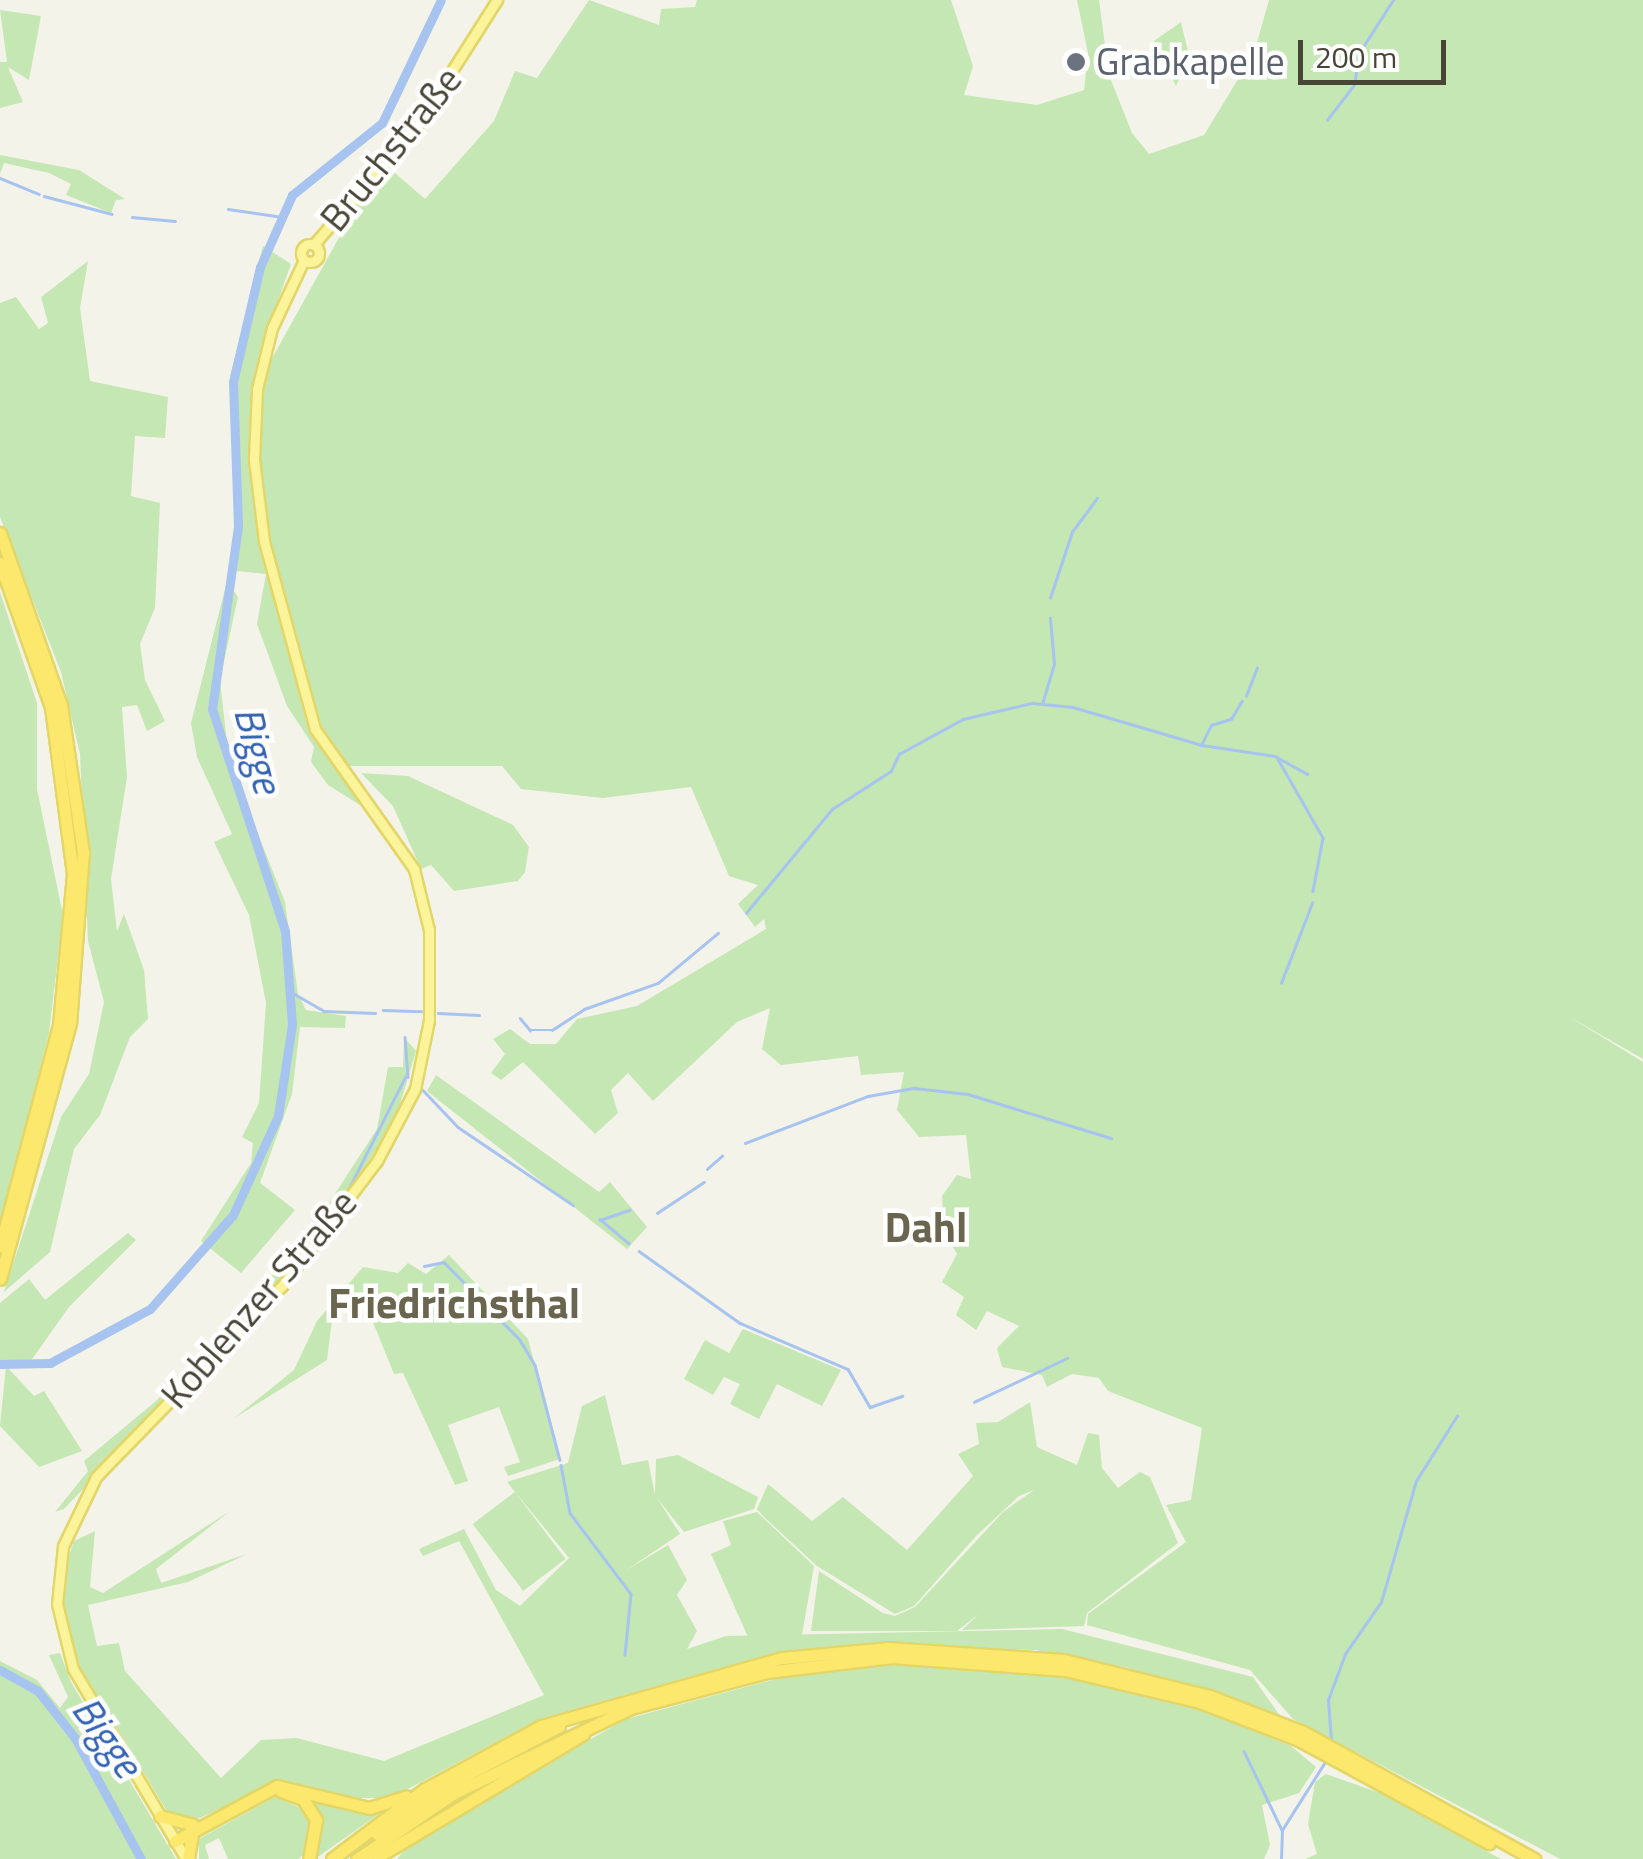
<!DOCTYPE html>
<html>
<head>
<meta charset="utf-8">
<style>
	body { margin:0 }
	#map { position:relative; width:1643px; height:1859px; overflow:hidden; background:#f4f3e9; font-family:"Titillium Web",sans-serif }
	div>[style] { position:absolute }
	.green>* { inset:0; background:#c5e7b3; transform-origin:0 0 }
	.stream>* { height:2.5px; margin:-1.25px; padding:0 1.25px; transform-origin:1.25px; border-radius:1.25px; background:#a7c3ef }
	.river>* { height:9px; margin:-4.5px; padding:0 4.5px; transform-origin:4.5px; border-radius:4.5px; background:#a7c3ef }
	.roads { filter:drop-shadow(2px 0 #e2d669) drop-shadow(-2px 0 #e2d669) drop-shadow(0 2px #e2d669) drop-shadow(0 -2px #e2d669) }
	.major>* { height:9px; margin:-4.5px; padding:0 4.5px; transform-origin:4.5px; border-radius:4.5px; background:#fcf49a }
	.major>.ring { margin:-4.5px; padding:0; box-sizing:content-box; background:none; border:9px solid #fcf49a; border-radius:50% }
	.highway>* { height:11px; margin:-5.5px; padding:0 5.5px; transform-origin:5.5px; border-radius:5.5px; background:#fbe86d }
	.dots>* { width:28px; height:28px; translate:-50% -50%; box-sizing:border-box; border:5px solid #fff; border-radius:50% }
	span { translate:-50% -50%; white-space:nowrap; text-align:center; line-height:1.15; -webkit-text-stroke:9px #fff; paint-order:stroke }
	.worship-label { font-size:38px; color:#5b616d }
	.left { translate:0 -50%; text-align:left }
	.street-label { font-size:38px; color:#484537 }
	.water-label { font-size:40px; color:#3262b2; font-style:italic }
	.quarter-label { font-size:42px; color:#6a654f; font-weight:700 }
	.scale { position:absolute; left:1298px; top:40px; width:148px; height:45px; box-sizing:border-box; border:5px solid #484537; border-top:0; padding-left:12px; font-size:30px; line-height:35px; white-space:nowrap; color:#484537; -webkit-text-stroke:8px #fff; paint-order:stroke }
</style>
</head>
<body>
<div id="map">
	<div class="green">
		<div style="clip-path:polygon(589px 0,659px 25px,661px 9px,695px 7px,697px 0,951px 0,973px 66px,964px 95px,1037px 105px,1084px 90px,1088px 53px,1077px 0,1099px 0,1109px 75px,1132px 133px,1149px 154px,1204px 135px,1254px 53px,1269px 0,1643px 0,1643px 1059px,1568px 1016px,1643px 1062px,1643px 1859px,1560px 1859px,1293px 1719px,1250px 1670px,1087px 1625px,1088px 1614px,1186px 1542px,1166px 1505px,1191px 1500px,1202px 1428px,1108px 1391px,1099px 1378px,1072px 1374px,1047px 1387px,1042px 1375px,1002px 1367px,997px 1348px,1019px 1326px,987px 1311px,976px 1330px,956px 1315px,964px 1297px,942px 1282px,957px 1254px,945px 1234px,942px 1196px,957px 1175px,971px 1179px,966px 1135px,919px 1137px,897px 1110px,904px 1072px,861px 1075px,858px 1056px,781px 1065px,762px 1049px,770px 1008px,737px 1022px,653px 1101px,628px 1073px,611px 1090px,618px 1113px,595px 1134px,523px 1062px,501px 1080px,491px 1073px,505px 1054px,493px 1039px,510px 1029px,530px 1044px,556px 1044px,577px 1019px,637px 1006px,766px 929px,764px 919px,755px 927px,738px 904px,758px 885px,729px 876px,691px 787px,603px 798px,521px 789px,502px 766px,333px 766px,371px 812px,328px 785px,311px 762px,314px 747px,287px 706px,257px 624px,266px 574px,237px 571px,230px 376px,263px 246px,291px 264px,258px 357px,271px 360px,366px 189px,387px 166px,425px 199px,494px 121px,515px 71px,537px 78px)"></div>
		<div style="clip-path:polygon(0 10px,41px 16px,29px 80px,8px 67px,23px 102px,0 108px,0 62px,7px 62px)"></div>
		<div style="clip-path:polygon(1181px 22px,1189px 56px,1176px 86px,1154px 41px)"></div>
		<div style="clip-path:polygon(0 155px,79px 170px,125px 199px,116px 200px,111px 213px,66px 195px,71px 184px,49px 173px,4px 163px,0 174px)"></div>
		<div style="clip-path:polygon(88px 261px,80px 308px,90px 381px,168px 397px,165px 438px,135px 436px,131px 496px,160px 503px,155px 608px,140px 644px,145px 680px,165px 721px,147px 731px,137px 705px,122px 707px,127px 777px,111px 879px,117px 931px,124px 914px,144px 970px,148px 1019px,130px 1037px,100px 1115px,74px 1149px,50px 1252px,4px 1292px,61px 1117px,89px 1074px,104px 1002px,88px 941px,80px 754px,61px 672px,0 517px,0 303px,16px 297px,39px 329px,48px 323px,41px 297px)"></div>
		<div style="clip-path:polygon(227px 581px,238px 597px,220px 680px,229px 761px,285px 902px,298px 994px,306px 1010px,346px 1016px,345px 1028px,300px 1027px,292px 1094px,260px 1183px,295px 1210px,241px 1273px,201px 1241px,251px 1163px,253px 1143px,242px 1137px,259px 1103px,266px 1003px,249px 915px,214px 842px,232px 834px,197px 757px,191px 723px)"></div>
		<div style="clip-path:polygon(0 592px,37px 703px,37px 789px,63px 915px,49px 1033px,0 1225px)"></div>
		<div style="clip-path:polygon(361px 773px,408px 776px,513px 825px,529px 847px,525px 872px,518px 881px,454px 891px,431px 865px,421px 869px,393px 806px)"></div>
		<div style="clip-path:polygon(404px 1037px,416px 1051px,394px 1124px,317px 1237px,239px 1326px,64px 1509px,55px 1512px,88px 1471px,84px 1461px,156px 1401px,307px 1237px,377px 1129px,388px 1067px,403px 1067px)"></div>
		<div style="clip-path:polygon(436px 1075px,599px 1192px,610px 1182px,647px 1227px,627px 1249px,427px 1091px)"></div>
		<div style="clip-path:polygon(128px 1233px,136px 1240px,69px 1307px,30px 1362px,0 1361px,0 1303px,29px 1279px,45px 1300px)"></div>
		<div style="clip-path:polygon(449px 1255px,528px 1339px,560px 1459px,508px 1476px,504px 1467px,520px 1462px,499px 1407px,448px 1425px,468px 1481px,455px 1485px,403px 1373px,394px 1374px,370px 1315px,379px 1309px,371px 1289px,333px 1312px,327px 1360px,233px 1419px,294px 1370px,317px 1321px,363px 1267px,398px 1273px,408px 1263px,426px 1274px)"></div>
		<div style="clip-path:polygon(743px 1329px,841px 1370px,822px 1406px,777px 1384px,759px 1419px,730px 1404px,740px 1384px,724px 1377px,713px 1395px,684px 1379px,705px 1340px,729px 1353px)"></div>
		<div style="clip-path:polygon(6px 1366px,34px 1396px,44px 1391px,82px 1451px,39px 1467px,0 1426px)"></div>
		<div style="clip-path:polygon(605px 1395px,622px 1465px,648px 1460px,655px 1495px,656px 1459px,678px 1455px,758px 1497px,754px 1509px,684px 1532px,657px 1498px,680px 1534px,625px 1571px,668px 1545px,687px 1580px,677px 1595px,697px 1631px,687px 1649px,726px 1636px,1062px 1629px,1253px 1677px,1280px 1716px,1125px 1667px,1035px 1650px,858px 1646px,759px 1657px,539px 1719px,391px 1798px,353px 1798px,281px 1780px,200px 1818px,173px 1821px,70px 1651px,60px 1582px,74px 1541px,95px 1531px,90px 1587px,103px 1593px,230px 1511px,156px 1569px,161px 1583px,247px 1554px,188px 1582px,88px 1605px,97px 1646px,119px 1643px,125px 1671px,221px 1778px,261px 1740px,297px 1738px,384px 1761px,544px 1695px,459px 1541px,423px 1556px,419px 1549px,464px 1529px,496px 1590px,520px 1606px,569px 1558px,507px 1482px,568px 1463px,582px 1406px)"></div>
		<div style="clip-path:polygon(1030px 1402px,1037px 1447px,1077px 1465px,1088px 1433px,1099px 1435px,1102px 1468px,1118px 1488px,1140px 1472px,1150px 1477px,1178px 1543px,1087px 1613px,1084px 1626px,962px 1630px,979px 1614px,957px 1631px,811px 1631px,819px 1571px,883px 1613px,895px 1616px,915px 1607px,1003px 1512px,1034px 1490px,1019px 1496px,976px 1536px,914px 1606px,895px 1614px,817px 1566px,765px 1518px,757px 1509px,768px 1484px,812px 1521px,843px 1497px,907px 1550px,973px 1476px,958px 1454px,979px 1444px,976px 1423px,998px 1422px)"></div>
		<div style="left:515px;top:1492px;width:84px;height:53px;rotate:53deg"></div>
		<div style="clip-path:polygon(757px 1512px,814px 1566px,802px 1635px,748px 1637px,711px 1554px,731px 1545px,723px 1521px)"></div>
		<div style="clip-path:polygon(60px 1653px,71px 1682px,176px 1859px,143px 1859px,139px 1850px,138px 1859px,0 1859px,0 1661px,37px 1680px,60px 1708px,68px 1697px,49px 1655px)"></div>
		<div style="clip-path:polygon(945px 1663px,1063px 1674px,1168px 1696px,1291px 1746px,1316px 1767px,1299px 1793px,1262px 1805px,1270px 1845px,1264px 1859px,397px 1859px,411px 1842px,626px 1719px,813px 1669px)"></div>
		<div style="clip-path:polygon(1326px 1774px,1380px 1793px,1501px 1859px,1305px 1859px,1317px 1854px,1308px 1824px,1315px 1782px)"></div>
		<div style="clip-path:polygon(305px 1796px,366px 1811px,383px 1811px,315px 1859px,320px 1818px)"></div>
		<div style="clip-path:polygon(275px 1797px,308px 1811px,313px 1844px,299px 1859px,228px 1859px,219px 1838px,205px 1845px,209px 1859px,199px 1859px,199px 1839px)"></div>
	</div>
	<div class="stream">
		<div style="left:1327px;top:120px;width:44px;rotate:-52.4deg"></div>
		<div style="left:1354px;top:85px;width:32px;rotate:-81deg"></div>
		<div style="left:1359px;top:53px;width:63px;rotate:-57.3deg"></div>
		<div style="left:0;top:178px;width:42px;rotate:22.3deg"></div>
		<div style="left:44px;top:196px;width:70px;rotate:14.8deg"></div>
		<div style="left:228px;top:209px;width:55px;rotate:8.4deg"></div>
		<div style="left:132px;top:217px;width:43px;rotate:5.3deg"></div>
		<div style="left:1050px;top:598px;width:70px;rotate:-71.6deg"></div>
		<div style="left:1072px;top:532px;width:42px;rotate:-53.7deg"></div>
		<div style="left:1246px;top:696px;width:30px;rotate:-69deg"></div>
		<div style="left:1042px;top:704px;width:42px;rotate:-73.3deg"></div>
		<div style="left:1054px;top:664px;width:46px;rotate:-95deg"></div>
		<div style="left:1202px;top:743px;width:20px;rotate:-63deg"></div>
		<div style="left:1211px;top:725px;width:21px;rotate:-17deg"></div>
		<div style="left:1231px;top:719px;width:21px;rotate:-59deg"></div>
		<div style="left:1278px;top:759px;width:91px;rotate:60.3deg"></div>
		<div style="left:1323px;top:838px;width:54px;rotate:100.7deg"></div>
		<div style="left:746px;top:913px;width:135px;rotate:-50.4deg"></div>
		<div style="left:832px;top:809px;width:70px;rotate:-32.8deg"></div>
		<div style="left:891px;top:771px;width:19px;rotate:-65deg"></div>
		<div style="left:899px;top:754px;width:73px;rotate:-28.7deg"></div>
		<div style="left:963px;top:719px;width:71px;rotate:-13.1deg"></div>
		<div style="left:1032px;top:703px;width:41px;rotate:5.6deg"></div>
		<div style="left:1073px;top:707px;width:134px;rotate:16.4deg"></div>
		<div style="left:1202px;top:745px;width:74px;rotate:8.6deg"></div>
		<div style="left:1275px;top:756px;width:37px;rotate:29deg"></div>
		<div style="left:1281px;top:983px;width:86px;rotate:-68.8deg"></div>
		<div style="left:293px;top:993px;width:36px;rotate:30deg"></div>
		<div style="left:324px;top:1011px;width:51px;rotate:2.2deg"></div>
		<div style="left:383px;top:1010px;width:38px;rotate:2deg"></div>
		<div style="left:438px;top:1013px;width:41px;rotate:2.8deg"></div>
		<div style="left:520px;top:1018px;width:16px;rotate:50deg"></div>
		<div style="left:530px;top:1030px;width:22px"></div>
		<div style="left:552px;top:1030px;width:38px;rotate:-33deg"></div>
		<div style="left:584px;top:1009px;width:78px;rotate:-19.4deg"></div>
		<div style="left:658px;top:983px;width:78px;rotate:-39.8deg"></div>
		<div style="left:405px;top:1037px;width:40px;rotate:85.7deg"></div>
		<div style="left:423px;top:1090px;width:51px;rotate:46.6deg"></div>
		<div style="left:458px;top:1127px;width:139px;rotate:34.1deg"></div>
		<div style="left:745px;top:1143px;width:132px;rotate:-20.9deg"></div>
		<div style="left:868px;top:1096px;width:47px;rotate:-9.9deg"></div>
		<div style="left:914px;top:1088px;width:54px;rotate:6.3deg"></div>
		<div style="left:968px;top:1094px;width:150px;rotate:17.1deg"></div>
		<div style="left:707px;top:1169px;width:20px;rotate:-41deg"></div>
		<div style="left:348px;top:1190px;width:127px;rotate:-63.2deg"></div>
		<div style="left:657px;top:1213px;width:56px;rotate:-33.4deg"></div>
		<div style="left:629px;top:1244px;width:38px;rotate:-140deg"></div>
		<div style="left:600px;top:1220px;width:31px;rotate:-19deg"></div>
		<div style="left:639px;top:1251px;width:124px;rotate:35.5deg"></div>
		<div style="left:740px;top:1323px;width:117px;rotate:23.1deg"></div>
		<div style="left:848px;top:1369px;width:44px;rotate:59.9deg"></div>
		<div style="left:870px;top:1407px;width:34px;rotate:-19deg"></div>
		<div style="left:424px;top:1266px;width:20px;rotate:-11deg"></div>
		<div style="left:444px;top:1262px;width:109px;rotate:45.7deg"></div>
		<div style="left:520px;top:1340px;width:29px;rotate:59deg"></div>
		<div style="left:535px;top:1365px;width:98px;rotate:75.3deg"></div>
		<div style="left:974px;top:1402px;width:103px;rotate:-25.3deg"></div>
		<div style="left:561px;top:1465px;width:49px;rotate:79.4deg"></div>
		<div style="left:570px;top:1513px;width:101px;rotate:53deg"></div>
		<div style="left:631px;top:1594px;width:61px;rotate:95.6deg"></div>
		<div style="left:1331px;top:1741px;width:41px;rotate:-94.2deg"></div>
		<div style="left:1328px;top:1700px;width:49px;rotate:-69.7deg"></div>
		<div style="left:1345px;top:1654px;width:63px;rotate:-55.3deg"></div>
		<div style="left:1381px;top:1602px;width:126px;rotate:-73.9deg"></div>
		<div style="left:1416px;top:1481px;width:77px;rotate:-57.8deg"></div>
		<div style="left:1244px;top:1751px;width:88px;rotate:64.3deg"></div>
		<div style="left:1281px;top:1859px;width:29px;rotate:-88deg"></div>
		<div style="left:1282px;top:1830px;width:80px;rotate:-57.7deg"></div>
	</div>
	<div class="river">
		<div style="left:0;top:1364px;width:50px;rotate:-1.1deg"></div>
		<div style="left:50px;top:1363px;width:114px;rotate:-28.4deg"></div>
		<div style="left:150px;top:1309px;width:125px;rotate:-48.6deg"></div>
		<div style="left:233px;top:1215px;width:109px;rotate:-65.6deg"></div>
		<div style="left:278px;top:1116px;width:93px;rotate:-81.3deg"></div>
		<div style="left:292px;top:1024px;width:93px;rotate:-94.3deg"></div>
		<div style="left:285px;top:931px;width:234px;rotate:-108.2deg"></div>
		<div style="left:212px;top:709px;width:185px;rotate:-81.9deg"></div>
		<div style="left:238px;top:526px;width:144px;rotate:-92deg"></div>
		<div style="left:233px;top:382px;width:118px;rotate:-76.8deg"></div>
		<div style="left:260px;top:267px;width:79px;rotate:-66deg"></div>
		<div style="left:292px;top:195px;width:115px;rotate:-38.7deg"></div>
		<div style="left:382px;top:123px;width:136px;rotate:-64.4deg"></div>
		<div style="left:0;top:1670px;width:43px;rotate:28.9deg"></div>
		<div style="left:38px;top:1691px;width:60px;rotate:51.8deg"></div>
		<div style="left:75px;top:1738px;width:138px;rotate:61.4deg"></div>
	</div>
	<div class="roads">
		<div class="major">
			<div class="ring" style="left:301px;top:244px;width:9px;height:9px"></div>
			<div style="left:314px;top:244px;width:155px;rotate:-48.9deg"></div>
			<div style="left:416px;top:127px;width:151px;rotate:-57.5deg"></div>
			<div style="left:186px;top:1859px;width:221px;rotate:-120.7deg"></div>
			<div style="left:73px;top:1669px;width:67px;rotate:-103.8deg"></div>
			<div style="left:57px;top:1604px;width:58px;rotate:-84.1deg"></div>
			<div style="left:63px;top:1546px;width:76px;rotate:-64.4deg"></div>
			<div style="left:96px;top:1477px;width:267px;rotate:-45.8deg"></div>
			<div style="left:282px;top:1286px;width:157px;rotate:-52.8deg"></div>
			<div style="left:377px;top:1161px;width:81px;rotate:-62.2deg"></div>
			<div style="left:415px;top:1089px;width:70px;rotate:-78.5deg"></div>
			<div style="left:429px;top:1020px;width:90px;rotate:-90deg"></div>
			<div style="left:429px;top:930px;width:63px;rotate:-103.8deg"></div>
			<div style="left:414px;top:869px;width:171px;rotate:-125.3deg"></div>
			<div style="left:315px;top:729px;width:195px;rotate:-105.2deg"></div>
			<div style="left:264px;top:541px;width:83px;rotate:-97deg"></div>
			<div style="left:254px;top:459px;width:70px;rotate:-87.5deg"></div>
			<div style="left:257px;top:389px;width:63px;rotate:-76.2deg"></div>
			<div style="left:272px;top:328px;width:75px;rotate:-64.8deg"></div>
		</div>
		<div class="highway">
			<div style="left:0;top:533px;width:182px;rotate:70.5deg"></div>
			<div style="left:61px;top:705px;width:149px;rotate:81.5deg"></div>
			<div style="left:83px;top:852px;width:171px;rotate:94.3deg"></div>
			<div style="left:70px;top:1023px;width:265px;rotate:105.3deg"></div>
			<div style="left:0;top:563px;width:153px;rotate:70.5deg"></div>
			<div style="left:51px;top:707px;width:168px;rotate:82.5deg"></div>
			<div style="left:73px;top:874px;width:152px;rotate:95.3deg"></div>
			<div style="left:59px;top:1025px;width:229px;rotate:104.9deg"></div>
			<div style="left:281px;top:1791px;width:23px;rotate:20deg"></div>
			<div style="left:303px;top:1799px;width:25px;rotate:58deg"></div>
			<div style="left:316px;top:1820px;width:40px;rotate:100deg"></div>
			<div style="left:160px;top:1816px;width:34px;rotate:15deg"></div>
			<div style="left:377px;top:1834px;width:92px;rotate:-34.4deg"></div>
			<div style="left:453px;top:1782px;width:120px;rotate:-27.8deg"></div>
			<div style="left:175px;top:1841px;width:116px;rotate:-28.3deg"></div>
			<div style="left:277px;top:1786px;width:95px;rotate:13.4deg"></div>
			<div style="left:369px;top:1808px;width:39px;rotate:-17deg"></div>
			<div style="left:188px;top:1859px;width:24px;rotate:-81deg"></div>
			<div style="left:332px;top:1859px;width:116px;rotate:-37deg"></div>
			<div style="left:425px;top:1789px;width:132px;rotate:-28.5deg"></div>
			<div style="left:541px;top:1726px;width:250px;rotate:-15.8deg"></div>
			<div style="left:782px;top:1658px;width:105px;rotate:-5.4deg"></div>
			<div style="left:887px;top:1648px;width:177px;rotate:3.9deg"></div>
			<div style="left:1064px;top:1660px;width:150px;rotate:13.9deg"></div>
			<div style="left:1210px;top:1696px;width:100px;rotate:21.2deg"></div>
			<div style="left:1303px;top:1732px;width:264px;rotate:28.8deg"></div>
			<div style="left:357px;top:1859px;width:117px;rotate:-34.2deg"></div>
			<div style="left:454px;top:1793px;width:196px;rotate:-25.7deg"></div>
			<div style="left:631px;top:1708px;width:141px;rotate:-14.8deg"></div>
			<div style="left:767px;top:1672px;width:126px;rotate:-6.8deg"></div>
			<div style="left:892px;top:1657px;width:173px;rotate:4.3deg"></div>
			<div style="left:1065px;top:1670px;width:139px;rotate:13.3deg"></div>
			<div style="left:1200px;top:1702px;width:106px;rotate:21deg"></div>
			<div style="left:1299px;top:1740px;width:216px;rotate:28.5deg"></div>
			<div style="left:374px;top:1859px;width:244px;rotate:-30.9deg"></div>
		</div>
	</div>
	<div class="dots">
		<div style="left:1076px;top:62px;background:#6b7280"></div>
	</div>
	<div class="worship-label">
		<span class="left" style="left:1096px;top:62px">Grabkapelle</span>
	</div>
	<div class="street-label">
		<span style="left:391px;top:149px;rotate:-51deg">Bruchstraße</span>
		<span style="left:259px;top:1299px;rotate:-49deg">Koblenzer Straße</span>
	</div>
	<div class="water-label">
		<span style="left:258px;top:750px;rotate:76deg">Bigge</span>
		<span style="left:107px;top:1737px;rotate:55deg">Bigge</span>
	</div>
	<div class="quarter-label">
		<span style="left:926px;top:1226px">Dahl</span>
		<span style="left:454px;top:1302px">Friedrichsthal</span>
	</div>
	<div class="scale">200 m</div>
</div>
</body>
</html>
